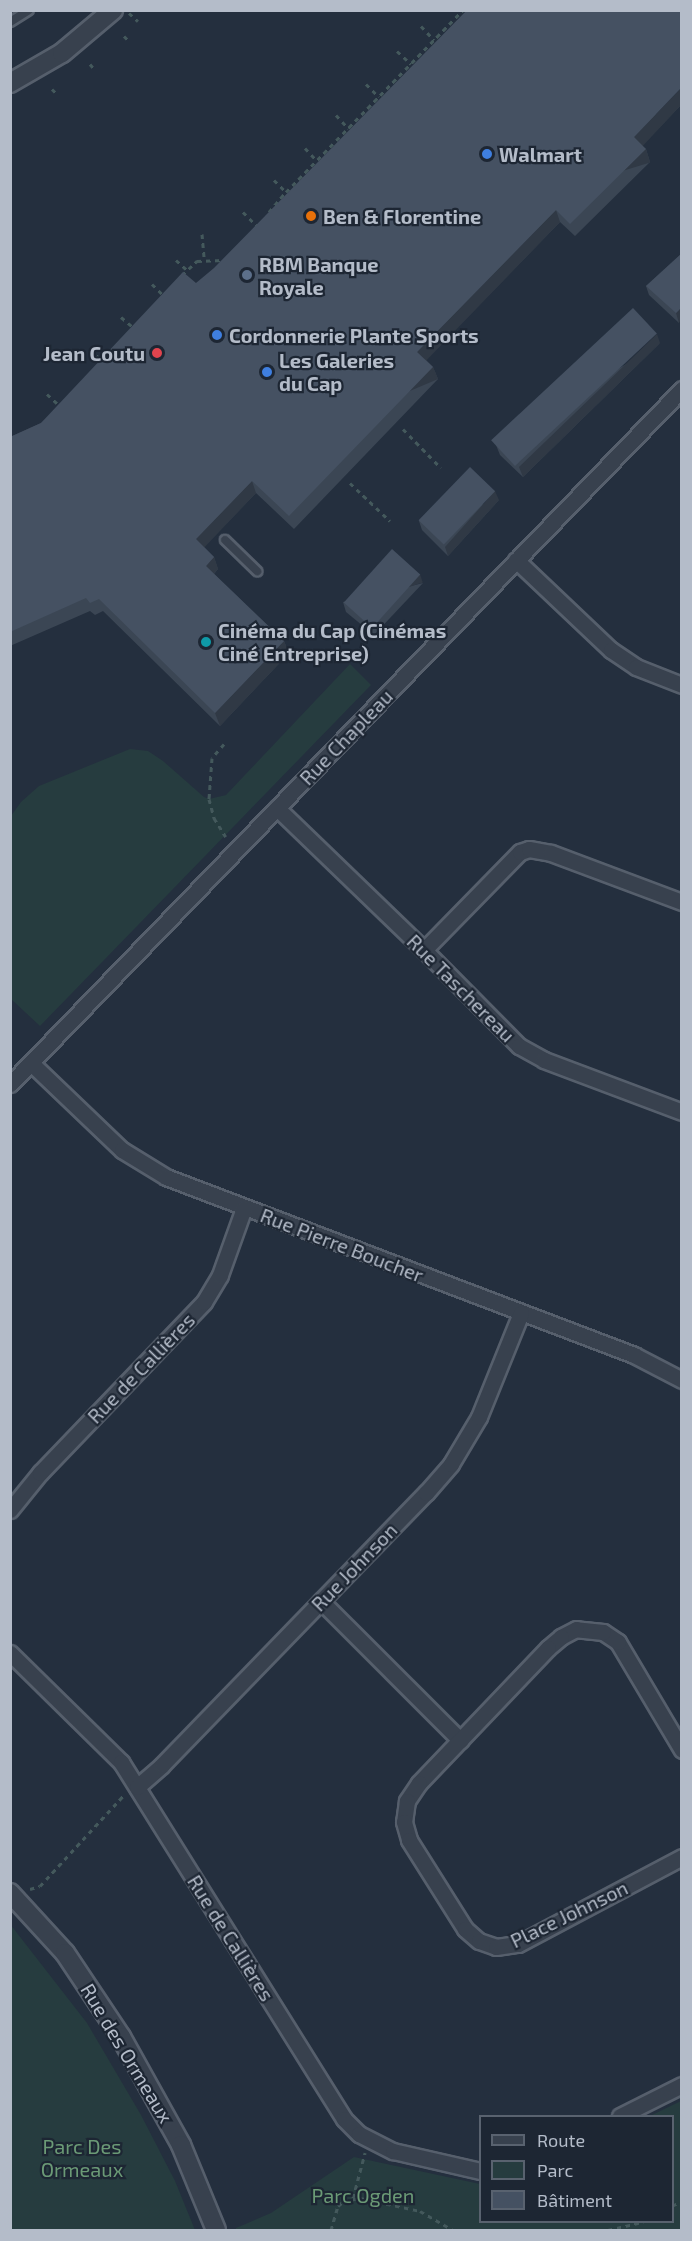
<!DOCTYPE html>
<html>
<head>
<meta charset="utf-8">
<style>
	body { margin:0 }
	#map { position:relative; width:692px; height:2241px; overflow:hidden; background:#242f3e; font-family:"Exo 2",sans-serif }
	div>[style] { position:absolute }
	.green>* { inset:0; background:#263c3f }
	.path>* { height:3px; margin-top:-1.5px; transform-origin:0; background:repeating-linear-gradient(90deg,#44595c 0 4.5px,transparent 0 9px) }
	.roads { filter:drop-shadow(2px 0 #565f6c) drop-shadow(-2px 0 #565f6c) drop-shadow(0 2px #565f6c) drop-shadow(0 -2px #565f6c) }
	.service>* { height:8px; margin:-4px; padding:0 4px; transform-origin:4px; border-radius:4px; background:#38414e }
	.minor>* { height:15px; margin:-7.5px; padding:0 7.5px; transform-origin:7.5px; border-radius:7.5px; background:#38414e }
	.tertiary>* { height:18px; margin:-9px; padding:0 9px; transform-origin:9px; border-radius:9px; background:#38414e }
	.wall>* { inset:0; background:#3b4654 }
	.shaded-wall>* { inset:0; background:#303945; transform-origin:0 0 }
	.building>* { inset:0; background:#455162; transform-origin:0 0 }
	.dots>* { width:16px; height:16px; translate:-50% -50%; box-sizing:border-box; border:3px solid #1d2633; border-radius:50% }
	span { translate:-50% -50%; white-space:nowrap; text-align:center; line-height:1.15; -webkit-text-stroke:4.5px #1d2633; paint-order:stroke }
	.poi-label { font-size:20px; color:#b4bcc9; font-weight:700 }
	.left { translate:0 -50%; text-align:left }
	.right { translate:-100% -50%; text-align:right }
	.street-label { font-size:20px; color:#b4bcc9 }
	.park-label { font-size:20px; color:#6b9a76 }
	.frame { position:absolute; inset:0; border:12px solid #b4bcc9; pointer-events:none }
	.legend { position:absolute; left:479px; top:2115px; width:195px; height:108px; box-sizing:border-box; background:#1d2633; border:2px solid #59626f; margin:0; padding:8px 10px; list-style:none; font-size:18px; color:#b4bcc9 }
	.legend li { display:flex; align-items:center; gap:12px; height:30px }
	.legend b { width:30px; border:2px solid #59626f }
</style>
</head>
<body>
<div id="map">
	<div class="green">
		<div style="clip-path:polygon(350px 664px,371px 685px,40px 1026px,11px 999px,11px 816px,21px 802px,39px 786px,130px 749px,148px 751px,163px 761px,204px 797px,209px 799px,226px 795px)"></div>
		<div style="clip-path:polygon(10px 1924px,87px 2023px,141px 2115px,175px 2181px,195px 2230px,11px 2230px)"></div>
		<div style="clip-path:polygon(681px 2101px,681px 2230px,236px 2230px,236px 2228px,271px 2213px,354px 2157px,480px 2184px,480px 2222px,672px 2222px,672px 2116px,650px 2116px)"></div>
	</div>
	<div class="path">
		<div style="left:129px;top:13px;width:12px;rotate:42deg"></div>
		<div style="left:421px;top:26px;width:19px;rotate:47deg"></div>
		<div style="left:124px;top:36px;width:7px;rotate:45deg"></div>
		<div style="left:397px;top:51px;width:19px;rotate:43deg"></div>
		<div style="left:90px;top:64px;width:8px;rotate:50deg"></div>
		<div style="left:366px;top:84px;width:18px;rotate:45deg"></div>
		<div style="left:52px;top:89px;width:7px;rotate:45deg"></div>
		<div style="left:336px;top:115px;width:18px;rotate:47deg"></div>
		<div style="left:305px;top:148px;width:16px;rotate:47deg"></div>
		<div style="left:274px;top:180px;width:16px;rotate:45deg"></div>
		<div style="left:243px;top:212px;width:21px;rotate:45deg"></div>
		<div style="left:269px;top:212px;width:26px;rotate:-50deg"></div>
		<div style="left:286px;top:192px;width:254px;rotate:-45.8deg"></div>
		<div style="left:202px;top:234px;width:25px;rotate:85deg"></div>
		<div style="left:176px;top:260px;width:15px;rotate:42deg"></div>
		<div style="left:182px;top:275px;width:21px;rotate:-43deg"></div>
		<div style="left:197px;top:261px;width:27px;rotate:-2deg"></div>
		<div style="left:152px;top:284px;width:16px;rotate:45deg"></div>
		<div style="left:121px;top:317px;width:16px;rotate:40deg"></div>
		<div style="left:90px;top:349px;width:16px;rotate:45deg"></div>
		<div style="left:47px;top:394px;width:16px;rotate:43deg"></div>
		<div style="left:403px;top:429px;width:54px;rotate:45.7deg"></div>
		<div style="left:350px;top:483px;width:55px;rotate:43.5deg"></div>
		<div style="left:224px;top:744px;width:18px;rotate:131deg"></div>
		<div style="left:212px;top:758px;width:41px;rotate:94.2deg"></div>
		<div style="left:209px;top:799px;width:20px;rotate:75deg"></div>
		<div style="left:214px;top:818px;width:22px;rotate:58deg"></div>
		<div style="left:30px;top:1889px;width:10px;rotate:-17deg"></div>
		<div style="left:40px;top:1886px;width:124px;rotate:-47.3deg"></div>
		<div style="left:353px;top:2198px;width:47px;rotate:-75.1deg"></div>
		<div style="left:672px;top:2206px;width:11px;rotate:-27deg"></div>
		<div style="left:331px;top:2230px;width:25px;rotate:-74deg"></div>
		<div style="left:338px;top:2206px;width:8px;rotate:-40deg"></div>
		<div style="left:344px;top:2201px;width:16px;rotate:-11deg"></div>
		<div style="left:360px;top:2198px;width:61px;rotate:12.2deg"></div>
		<div style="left:420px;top:2211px;width:38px;rotate:30deg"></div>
		<div style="left:608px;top:2230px;width:36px;rotate:-13deg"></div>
	</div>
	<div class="roads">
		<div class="service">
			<div style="left:10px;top:22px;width:22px;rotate:-32deg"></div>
			<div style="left:225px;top:540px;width:45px;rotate:44.1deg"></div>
		</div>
		<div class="minor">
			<div style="left:516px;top:560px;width:131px;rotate:43.5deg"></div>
			<div style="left:611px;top:650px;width:30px;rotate:34deg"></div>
			<div style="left:636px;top:667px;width:49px;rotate:21.4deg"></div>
			<div style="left:277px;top:808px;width:204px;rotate:44deg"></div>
			<div style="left:424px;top:950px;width:135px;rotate:45.3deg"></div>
			<div style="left:519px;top:1046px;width:29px;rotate:29deg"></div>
			<div style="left:544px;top:1060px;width:147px;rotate:20.6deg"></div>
			<div style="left:424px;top:950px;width:137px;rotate:-45.6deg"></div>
			<div style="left:520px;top:852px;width:9px;rotate:-18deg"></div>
			<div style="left:529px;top:849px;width:22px;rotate:10deg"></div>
			<div style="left:551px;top:853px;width:140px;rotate:20.5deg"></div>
			<div style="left:31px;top:1063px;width:126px;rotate:43.7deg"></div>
			<div style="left:122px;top:1150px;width:52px;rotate:31.5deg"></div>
			<div style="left:166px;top:1177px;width:501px;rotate:20.82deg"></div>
			<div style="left:634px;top:1355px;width:54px;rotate:27.5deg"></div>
			<div style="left:10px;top:1084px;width:967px;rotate:-45.96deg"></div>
			<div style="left:10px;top:1510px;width:48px;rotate:-51deg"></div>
			<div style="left:40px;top:1473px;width:237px;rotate:-46.2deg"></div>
			<div style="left:204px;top:1302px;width:31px;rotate:-59deg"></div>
			<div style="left:220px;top:1275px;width:71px;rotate:-70.3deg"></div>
			<div style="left:321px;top:1601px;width:197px;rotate:45deg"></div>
			<div style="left:10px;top:1653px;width:156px;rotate:44.5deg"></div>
			<div style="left:121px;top:1762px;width:421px;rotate:58deg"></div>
			<div style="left:344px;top:2119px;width:21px;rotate:45deg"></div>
			<div style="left:359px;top:2134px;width:38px;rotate:27deg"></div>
			<div style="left:393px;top:2151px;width:89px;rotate:12.9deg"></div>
			<div style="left:682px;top:1750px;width:126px;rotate:-120.7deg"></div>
			<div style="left:618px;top:1642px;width:18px;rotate:-146deg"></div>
			<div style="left:603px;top:1632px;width:27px;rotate:-174deg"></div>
			<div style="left:576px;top:1629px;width:17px;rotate:152deg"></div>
			<div style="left:561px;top:1637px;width:17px;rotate:140deg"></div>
			<div style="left:548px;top:1648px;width:187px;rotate:133.7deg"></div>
			<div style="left:419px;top:1783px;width:22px;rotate:124deg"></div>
			<div style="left:407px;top:1801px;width:21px;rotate:98deg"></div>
			<div style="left:404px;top:1822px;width:19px;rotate:74deg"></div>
			<div style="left:409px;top:1840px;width:105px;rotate:57.8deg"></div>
			<div style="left:465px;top:1929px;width:18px;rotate:41deg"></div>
			<div style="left:479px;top:1941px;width:18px;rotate:19deg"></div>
			<div style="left:496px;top:1947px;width:22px;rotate:-8deg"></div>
			<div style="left:518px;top:1944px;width:186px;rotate:-27.9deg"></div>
			<div style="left:137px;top:1787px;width:33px;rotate:-41deg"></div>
			<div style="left:162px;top:1765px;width:379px;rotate:-45.9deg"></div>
			<div style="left:426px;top:1493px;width:38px;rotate:-49deg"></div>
			<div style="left:451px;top:1464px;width:55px;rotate:-59.2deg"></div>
			<div style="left:479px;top:1417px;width:112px;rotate:-68deg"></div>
			<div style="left:620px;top:2116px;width:69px;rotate:-26.6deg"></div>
		</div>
		<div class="tertiary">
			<div style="left:10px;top:83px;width:60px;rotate:-30deg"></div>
			<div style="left:62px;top:53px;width:67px;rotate:-40.1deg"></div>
			<div style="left:10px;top:1893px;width:81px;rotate:47.5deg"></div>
			<div style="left:65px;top:1953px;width:101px;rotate:56.3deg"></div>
			<div style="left:121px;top:2037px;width:124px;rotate:60.9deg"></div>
			<div style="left:181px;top:2145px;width:92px;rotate:67.6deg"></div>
		</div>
	</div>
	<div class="wall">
		<div style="clip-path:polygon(681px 105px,642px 146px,646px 149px,650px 162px,575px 236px,560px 222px,426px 360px,433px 367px,438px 379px,294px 529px,256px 493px,204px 547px,214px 557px,218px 569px,214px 574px,284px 641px,289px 653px,220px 726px,103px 611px,95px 615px,90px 611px,10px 646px,10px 437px,41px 423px,196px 283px)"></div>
		<div style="clip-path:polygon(681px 254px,679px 323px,649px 295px,646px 286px)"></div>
		<div style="clip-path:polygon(660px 343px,523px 477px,500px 455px,496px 445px)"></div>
		<div style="clip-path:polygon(499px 500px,448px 556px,422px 530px,419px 521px)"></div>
		<div style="clip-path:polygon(423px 583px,374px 635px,346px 612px,343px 602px)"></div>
	</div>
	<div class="shaded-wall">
		<div style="clip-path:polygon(681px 88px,681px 105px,639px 150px,634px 137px)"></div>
		<div style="left:646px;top:149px;width:14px;height:107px;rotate:73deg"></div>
		<div style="clip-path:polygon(556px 210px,560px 222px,422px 365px,417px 352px)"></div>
		<div style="clip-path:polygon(681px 308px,681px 320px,679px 323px,676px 313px)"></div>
		<div style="clip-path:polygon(657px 334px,660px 343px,523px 477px,519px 467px)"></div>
		<div style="left:433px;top:367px;width:13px;height:207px;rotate:67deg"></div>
		<div style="clip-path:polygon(252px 481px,256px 493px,201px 551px,196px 539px)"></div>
		<div style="clip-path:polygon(495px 491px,499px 500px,448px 556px,445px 547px)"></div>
		<div style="clip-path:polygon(214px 557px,218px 569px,210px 578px,206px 566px)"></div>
		<div style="left:420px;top:574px;width:9px;height:71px;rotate:72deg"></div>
		<div style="clip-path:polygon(284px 641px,289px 653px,220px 726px,215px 713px)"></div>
	</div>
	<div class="building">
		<div style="clip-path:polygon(467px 10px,681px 10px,681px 88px,634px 137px,646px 149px,570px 224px,556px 210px,417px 352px,433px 367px,289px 516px,252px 481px,196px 539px,214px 557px,206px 566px,284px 641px,215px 713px,99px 599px,90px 603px,86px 598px,10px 632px,10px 437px,41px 423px,183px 272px,196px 283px,214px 268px)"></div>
		<div style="clip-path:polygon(681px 254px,681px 308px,676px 313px,646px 286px)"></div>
		<div style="left:633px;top:308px;width:35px;height:194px;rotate:47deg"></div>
		<div style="left:470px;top:467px;width:35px;height:74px;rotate:44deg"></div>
		<div style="left:392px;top:549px;width:38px;height:72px;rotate:42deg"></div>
	</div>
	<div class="dots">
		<div style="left:487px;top:154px;background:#3f7fe0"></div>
		<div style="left:311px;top:216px;background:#e8710a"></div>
		<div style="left:247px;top:275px;background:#5c6f8a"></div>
		<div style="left:217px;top:335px;background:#3f7fe0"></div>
		<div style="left:157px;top:353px;background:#e0444e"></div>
		<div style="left:267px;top:372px;background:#3f7fe0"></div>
		<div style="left:206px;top:642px;background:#0f9aa8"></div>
	</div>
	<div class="poi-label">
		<span class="left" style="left:499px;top:154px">Walmart</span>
		<span class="left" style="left:323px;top:216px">Ben &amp; Florentine</span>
		<span class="left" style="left:259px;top:276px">RBM Banque<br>Royale</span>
		<span class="left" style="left:229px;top:335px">Cordonnerie Plante Sports</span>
		<span class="right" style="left:145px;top:353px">Jean Coutu</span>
		<span class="left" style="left:279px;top:372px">Les Galeries<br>du Cap</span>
		<span class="left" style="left:218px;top:642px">Cinéma du Cap (Cinémas<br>Ciné Entreprise)</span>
	</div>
	<div class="street-label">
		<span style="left:346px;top:737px;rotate:-46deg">Rue Chapleau</span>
		<span style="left:461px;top:988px;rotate:45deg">Rue Taschereau</span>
		<span style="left:342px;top:1245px;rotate:21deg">Rue Pierre Boucher</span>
		<span style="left:141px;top:1368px;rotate:-46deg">Rue de Callières</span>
		<span style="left:354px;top:1567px;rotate:-46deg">Rue Johnson</span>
		<span style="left:569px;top:1914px;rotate:-26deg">Place Johnson</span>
		<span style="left:231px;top:1938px;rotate:58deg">Rue de Callières</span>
		<span style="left:127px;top:2053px;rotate:59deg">Rue des Ormeaux</span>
	</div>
	<div class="park-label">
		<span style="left:82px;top:2158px">Parc Des<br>Ormeaux</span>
		<span style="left:363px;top:2195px">Parc Ogden</span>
	</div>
	<div class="frame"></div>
	<ul class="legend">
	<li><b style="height:8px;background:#38414e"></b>Route</li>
	<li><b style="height:16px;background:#263c3f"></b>Parc</li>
	<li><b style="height:16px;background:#455162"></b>Bâtiment</li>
	</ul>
</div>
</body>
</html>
